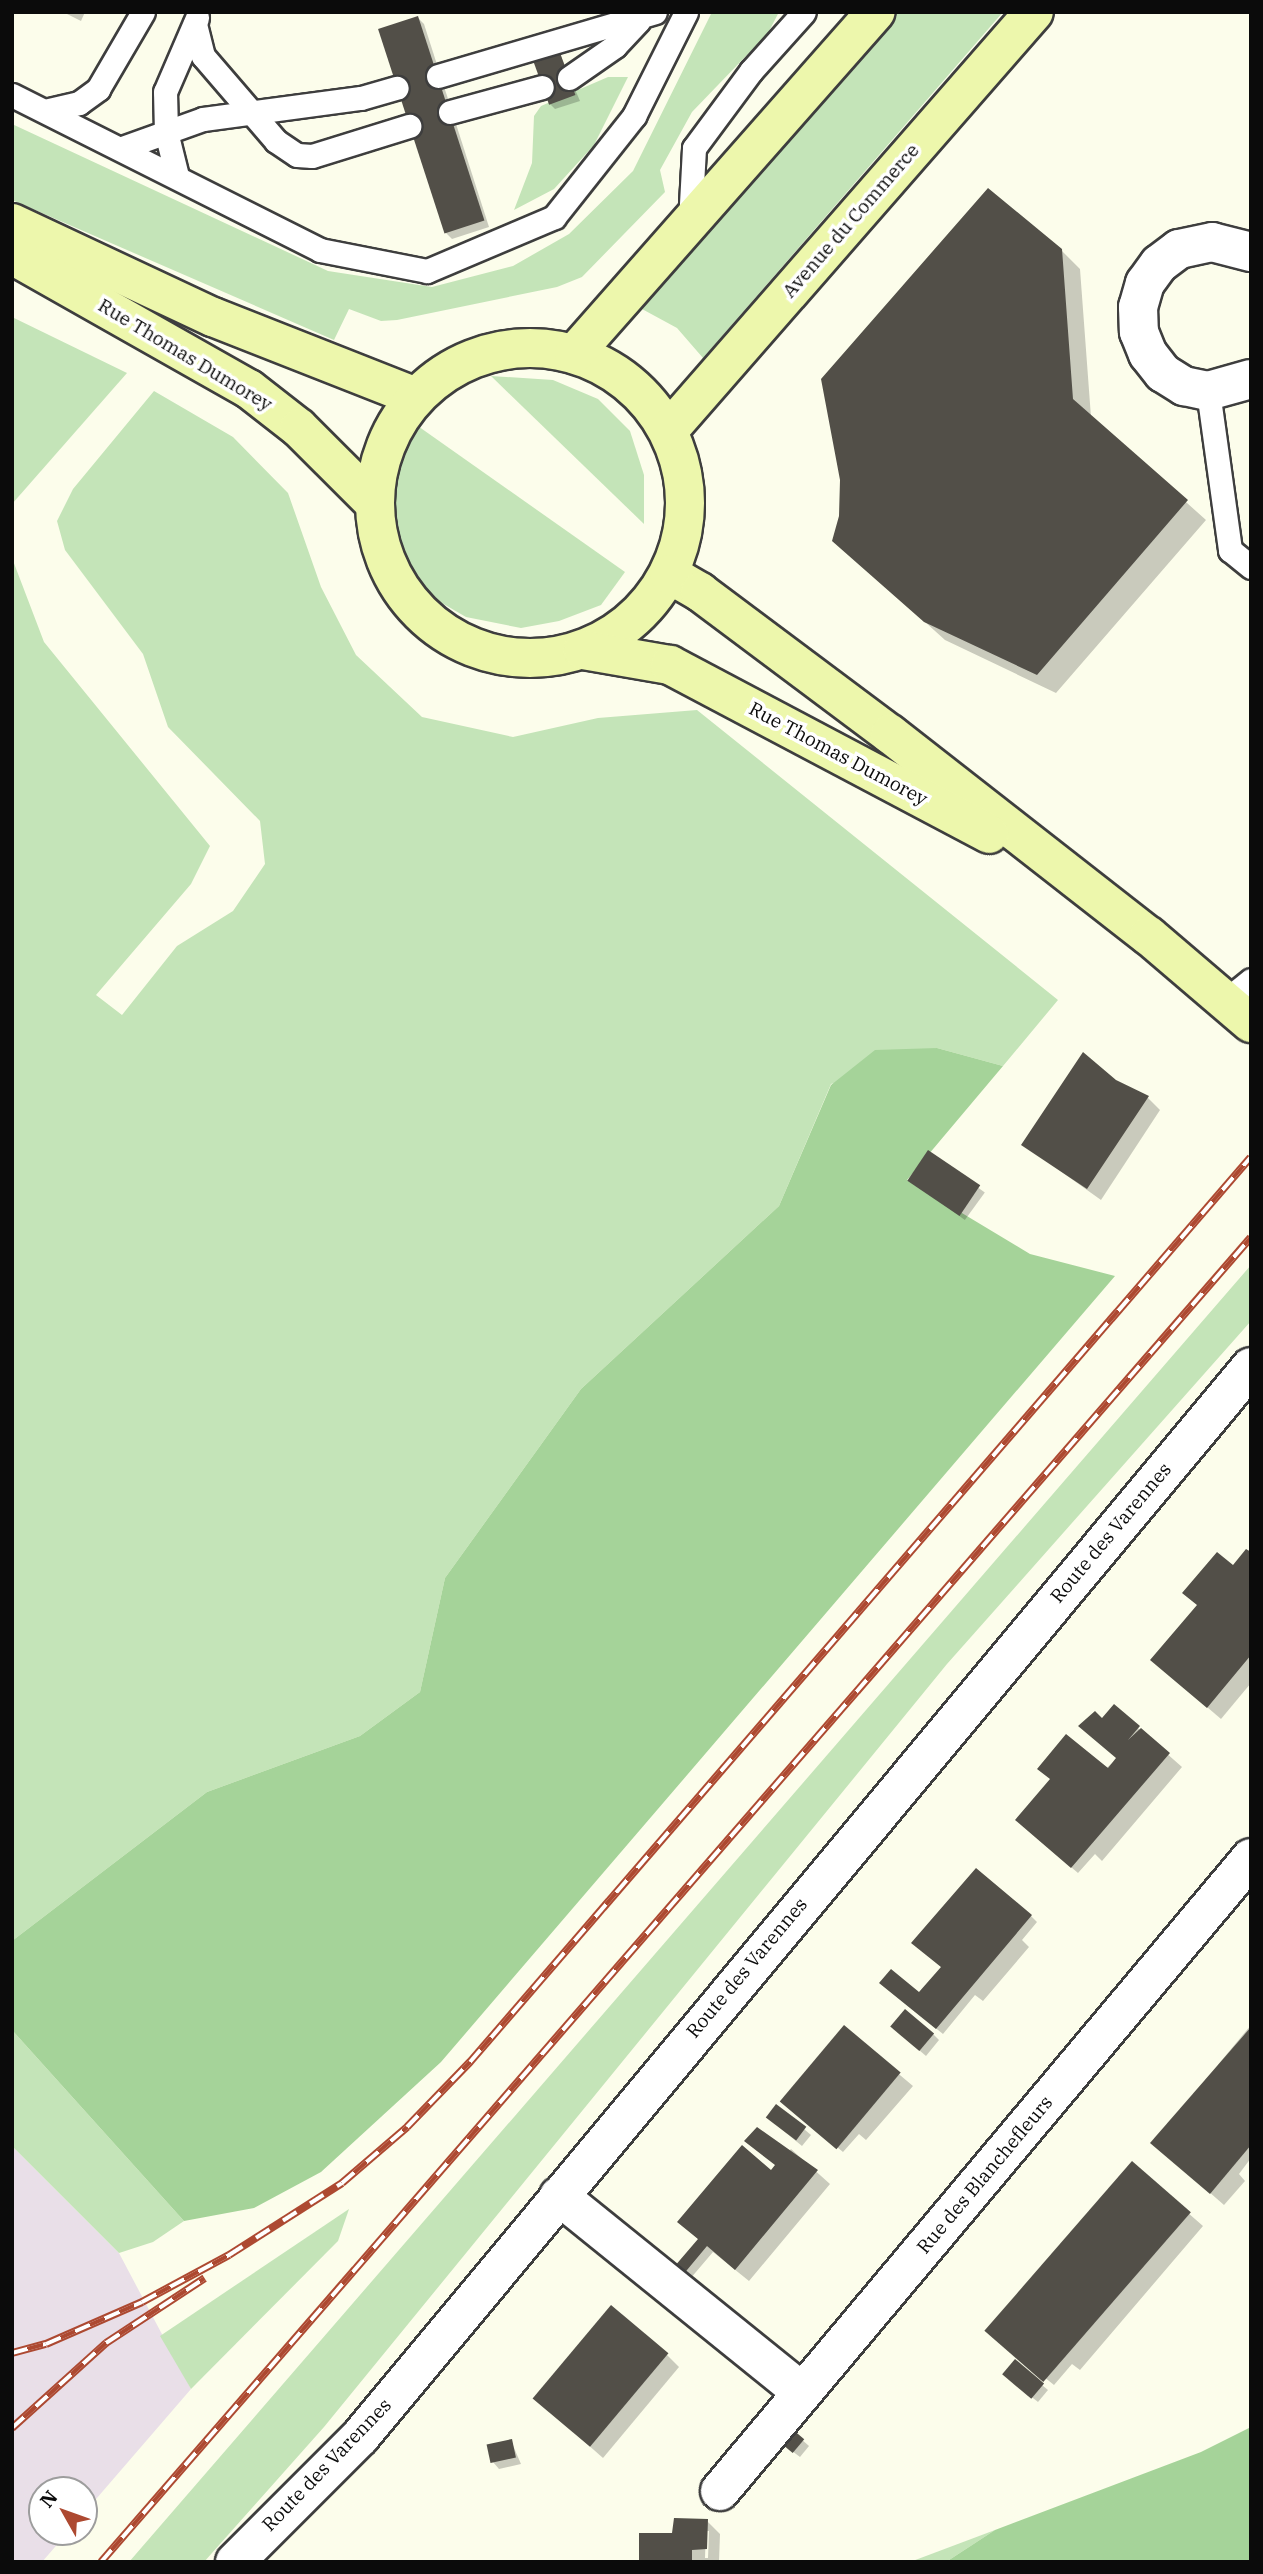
<!DOCTYPE html>
<html>
<head>
<meta charset="utf-8">
<style>
	body { margin:0 }
	#map { position:relative; width:1263px; height:2574px; overflow:hidden; background:#fcfdeb; font-family:"IBM Plex Serif",serif }
	div>[style] { position:absolute }
	.industrial>* { inset:0; background:#e9dfe8 }
	.green>* { inset:0; background:#c4e4b8 }
	.forest>* { inset:0; background:#a5d399 }
	.shadow>* { inset:0; background:#0003; transform-origin:0 0 }
	.building>* { inset:0; background:#524f48; transform-origin:0 0 }
	.roads { filter:drop-shadow(2px 0 #3e3e3e) drop-shadow(-2px 0 #3e3e3e) drop-shadow(0 2px #3e3e3e) drop-shadow(0 -2px #3e3e3e) }
	.lane>* { height:23px; margin:-11.5px; padding:0 11.5px; transform-origin:11.5px; border-radius:11.5px; background:#fff }
	.street>* { height:38px; margin:-19px; padding:0 19px; transform-origin:19px; border-radius:19px; background:#fff }
	.secondary>* { height:38px; margin:-19px; padding:0 19px; transform-origin:19px; border-radius:19px; background:#edf7ac }
	.secondary>.ring { margin:-19px; padding:0; box-sizing:content-box; background:none; border:38px solid #edf7ac; border-radius:50% }
	.rail>* { height:8px; margin-top:-4px; transform-origin:0; background:repeating-linear-gradient(90deg,#fff 0 16px,#ad4931 0 32px); box-sizing:border-box; border-block:2px solid #ad4931 }
	span { translate:-50% -50%; white-space:nowrap; text-align:center; line-height:1.15; -webkit-text-stroke:7px #fff; paint-order:stroke }
	.street-label { font-size:19px; color:#0b0b0b }
	.frame { position:absolute; inset:0; border:14px solid #0b0b0b; pointer-events:none }
	.north { position:absolute; left:28px; top:2476px; width:70px; height:70px; box-sizing:border-box; background:#fff; border:2px solid #9d9d9d; border-radius:50%; rotate:310deg; font-size:19px; font-weight:700; line-height:28px; text-align:center; color:#0b0b0b }
	.north::after { content:''; display:block; margin:auto; width:24px; height:32px; background:#ad4931; clip-path:polygon(50% 0,100% 100%,50% 72%,0 100%) }
</style>
</head>
<body>
<div id="map">
	<div class="industrial">
		<div style="clip-path:polygon(12px 2146px,119px 2253px,191px 2389px,84px 2513px,84px 2490px,42px 2490px,42px 2532px,68px 2532px,42px 2562px,12px 2562px)"></div>
	</div>
	<div class="green">
		<div style="clip-path:polygon(712px 12px,779px 12px,768px 33px,692px 112px,660px 170px,665px 192px,582px 277px,557px 287px,397px 320px,381px 321px,349px 309px,334px 340px,12px 200px,12px 124px,328px 271px,432px 287px,513px 266px,569px 234px,633px 171px)"></div>
		<div style="clip-path:polygon(894px 12px,1003px 12px,703px 358px,677px 328px,642px 309px)"></div>
		<div style="clip-path:polygon(608px 77px,628px 77px,594px 145px,554px 189px,514px 210px,532px 163px,534px 116px,541px 106px)"></div>
		<div style="clip-path:polygon(12px 317px,127px 373px,12px 504px)"></div>
		<div style="clip-path:polygon(491px 376px,553px 380px,598px 399px,630px 431px,644px 475px,644px 524px)"></div>
		<div style="clip-path:polygon(154px 391px,233px 437px,288px 493px,321px 587px,356px 655px,422px 717px,513px 737px,598px 718px,697px 710px,1058px 1000px,1003px 1066px,937px 1048px,831px 1084px,779px 1206px,581px 1389px,445px 1578px,420px 1692px,360px 1736px,207px 1792px,12px 1941px,12px 558px,44px 642px,210px 846px,191px 884px,96px 995px,122px 1015px,177px 946px,233px 911px,265px 864px,260px 821px,168px 727px,143px 654px,65px 550px,57px 521px,73px 489px)"></div>
		<div style="clip-path:polygon(415px 424px,625px 572px,601px 605px,559px 621px,521px 628px,466px 617px,416px 588px,392px 542px,391px 486px)"></div>
		<div style="clip-path:polygon(1251px 1265px,1251px 1321px,947px 1664px,324px 2427px,204px 2562px,129px 2562px)"></div>
		<div style="clip-path:polygon(12px 2030px,184px 2221px,153px 2242px,119px 2253px,12px 2146px)"></div>
		<div style="clip-path:polygon(349px 2209px,338px 2241px,191px 2389px,160px 2336px)"></div>
		<div style="clip-path:polygon(995px 2530px,946px 2562px,910px 2562px)"></div>
	</div>
	<div class="forest">
		<div style="clip-path:polygon(937px 1048px,1003px 1066px,907px 1180px,1030px 1254px,1115px 1276px,441px 2062px,321px 2172px,254px 2208px,184px 2221px,12px 2030px,12px 1941px,207px 1792px,360px 1736px,420px 1692px,445px 1578px,581px 1389px,779px 1206px,831px 1085px,875px 1050px)"></div>
		<div style="clip-path:polygon(1251px 2427px,1251px 2562px,946px 2562px,995px 2530px,1201px 2452px)"></div>
	</div>
	<div class="shadow">
		<div style="clip-path:polygon(63px 12px,85px 12px,81px 21px)"></div>
		<div style="clip-path:polygon(418px 18px,424px 24px,489px 227px,452px 239px,446px 233px)"></div>
		<div style="clip-path:polygon(559px 52px,580px 101px,555px 109px,549px 103px)"></div>
		<div style="clip-path:polygon(1061px 250px,1080px 269px,1091px 417px,1206px 520px,1056px 693px,945px 640px,834px 540px)"></div>
		<div style="clip-path:polygon(1115px 1082px,1148px 1098px,1160px 1110px,1101px 1200px,1024px 1145px)"></div>
		<div style="left:929px;top:1152px;width:69px;height:34px;rotate:36deg"></div>
		<div style="clip-path:polygon(1251px 1555px,1251px 1683px,1221px 1719px,1152px 1660px,1233px 1567px)"></div>
		<div style="clip-path:polygon(1114px 1707px,1182px 1767px,1102px 1861px,1095px 1854px,1078px 1873px,1031px 1833px,1118px 1758px,1102px 1721px)"></div>
		<div style="clip-path:polygon(1031px 1916px,1037px 1922px,1022px 1940px,1029px 1947px,983px 2001px,975px 1995px,943px 2034px,887px 1989px,920px 1995px,942px 1968px,914px 1943px)"></div>
		<div style="clip-path:polygon(1251px 2025px,1251px 2158px,1239px 2174px,1245px 2181px,1224px 2205px,1153px 2143px)"></div>
		<div style="clip-path:polygon(844px 2028px,913px 2086px,866px 2140px,859px 2134px,843px 2152px,781px 2101px)"></div>
		<div style="clip-path:polygon(899px 2033px,933px 2034px,939px 2040px,926px 2056px)"></div>
		<div style="clip-path:polygon(777px 2106px,811px 2135px,802px 2146px,774px 2123px)"></div>
		<div style="clip-path:polygon(791px 2149px,830px 2184px,749px 2281px,713px 2252px,684px 2286px,670px 2274px,699px 2240px,679px 2222px,771px 2172px)"></div>
		<div style="clip-path:polygon(1132px 2164px,1203px 2226px,1080px 2370px,1072px 2364px,1054px 2385px,990px 2333px)"></div>
		<div style="clip-path:polygon(666px 2354px,679px 2367px,603px 2458px,536px 2399px)"></div>
		<div style="clip-path:polygon(1010px 2380px,1042px 2385px,1048px 2390px,1038px 2402px)"></div>
		<div style="clip-path:polygon(792px 2431px,809px 2446px,800px 2457px,788px 2448px)"></div>
		<div style="clip-path:polygon(511px 2441px,521px 2464px,499px 2469px,493px 2462px)"></div>
		<div style="clip-path:polygon(evenodd,707px 2521px,720px 2534px,719px 2562px,641px 2562px,674px 2534px,707px 2521px,706px 2531px,709px 2531px,708px 2558px,705px 2558px,706px 2531px)"></div>
	</div>
	<div class="building">
		<div style="left:418px;top:16px;width:215px;height:42px;rotate:72deg"></div>
		<div style="left:559px;top:50px;width:48px;height:28px;rotate:70deg"></div>
		<div style="clip-path:polygon(988px 188px,1062px 249px,1073px 399px,1188px 500px,1037px 675px,924px 622px,832px 541px,839px 516px,840px 480px,821px 379px)"></div>
		<div style="clip-path:polygon(1083px 1052px,1116px 1080px,1149px 1096px,1087px 1189px,1021px 1145px)"></div>
		<div style="left:928px;top:1150px;width:63px;height:37px;rotate:34deg"></div>
		<div style="clip-path:polygon(1246px 1549px,1251px 1552px,1251px 1655px,1207px 1708px,1150px 1660px,1197px 1605px,1182px 1593px,1217px 1552px,1233px 1565px)"></div>
		<div style="clip-path:polygon(1114px 1704px,1140px 1726px,1128px 1740px,1141px 1728px,1170px 1753px,1071px 1868px,1015px 1820px,1050px 1779px,1037px 1769px,1066px 1734px,1108px 1768px,1116px 1758px,1078px 1726px,1095px 1711px,1102px 1718px)"></div>
		<div style="clip-path:polygon(976px 1868px,1032px 1915px,936px 2029px,879px 1983px,891px 1969px,919px 1992px,941px 1967px,911px 1943px)"></div>
		<div style="left:905px;top:2009px;width:38px;height:23px;rotate:40deg"></div>
		<div style="left:844px;top:2025px;width:74px;height:100px;rotate:40deg"></div>
		<div style="clip-path:polygon(1251px 2027px,1251px 2145px,1210px 2194px,1150px 2143px)"></div>
		<div style="left:776px;top:2104px;width:38px;height:17px;rotate:37deg"></div>
		<div style="clip-path:polygon(757px 2127px,818px 2170px,735px 2270px,707px 2246px,677px 2282px,668px 2274px,698px 2239px,677px 2222px,742px 2145px,771px 2170px,775px 2165px,744px 2141px)"></div>
		<div style="left:1132px;top:2161px;width:78px;height:225px;rotate:41deg"></div>
		<div style="left:611px;top:2305px;width:75px;height:122px;rotate:40deg"></div>
		<div style="left:1015px;top:2359px;width:38px;height:20px;rotate:40deg"></div>
		<div style="left:792px;top:2429px;width:16px;height:18px;rotate:40deg"></div>
		<div style="left:512px;top:2439px;width:19px;height:26px;rotate:78deg"></div>
		<div style="clip-path:polygon(674px 2518px,708px 2519px,707px 2549px,692px 2550px,692px 2562px,639px 2562px,639px 2533px,672px 2533px)"></div>
	</div>
	<div class="roads">
		<div class="lane">
			<div style="left:195px;top:24px;width:33px;rotate:76deg"></div>
			<div style="left:203px;top:56px;width:112px;rotate:49.3deg"></div>
			<div style="left:276px;top:141px;width:25px;rotate:34deg"></div>
			<div style="left:297px;top:155px;width:15px;rotate:4deg"></div>
			<div style="left:312px;top:156px;width:102px;rotate:-17.2deg"></div>
			<div style="left:438px;top:76px;width:226px;rotate:-16.4deg"></div>
			<div style="left:569px;top:78px;width:56px;rotate:-34.8deg"></div>
			<div style="left:615px;top:46px;width:34px;rotate:-47deg"></div>
			<div style="left:638px;top:21px;width:4px;rotate:-153deg"></div>
			<div style="left:12px;top:95px;width:345px;rotate:26.7deg"></div>
			<div style="left:320px;top:250px;width:109px;rotate:11.1deg"></div>
			<div style="left:427px;top:271px;width:138px;rotate:-23deg"></div>
			<div style="left:554px;top:217px;width:129px;rotate:-51.6deg"></div>
			<div style="left:634px;top:116px;width:116px;rotate:-63.4deg"></div>
			<div style="left:49px;top:110px;width:31px;rotate:-13deg"></div>
			<div style="left:79px;top:103px;width:24px;rotate:-36deg"></div>
			<div style="left:98px;top:89px;width:89px;rotate:-59.7deg"></div>
			<div style="left:450px;top:112px;width:95px;rotate:-15.2deg"></div>
			<div style="left:122px;top:148px;width:86px;rotate:-19.7deg"></div>
			<div style="left:203px;top:119px;width:159px;rotate:-7.6deg"></div>
			<div style="left:361px;top:98px;width:37px;rotate:-16deg"></div>
			<div style="left:177px;top:176px;width:45px;rotate:-104deg"></div>
			<div style="left:166px;top:132px;width:40px;rotate:-91.4deg"></div>
			<div style="left:165px;top:92px;width:81px;rotate:-66.6deg"></div>
			<div style="left:690px;top:222px;width:74px;rotate:-86.9deg"></div>
			<div style="left:694px;top:148px;width:96px;rotate:-53.5deg"></div>
			<div style="left:751px;top:71px;width:79px;rotate:-48.1deg"></div>
			<div style="left:1208px;top:391px;width:161px;rotate:82.1deg"></div>
			<div style="left:1230px;top:550px;width:27px;rotate:39deg"></div>
			<div style="left:1225px;top:1001px;width:33px;rotate:-39deg"></div>
		</div>
		<div class="street">
			<div style="left:1251px;top:252px;width:40px;rotate:-165.6deg"></div>
			<div style="left:1212px;top:242px;width:34px;rotate:168deg"></div>
			<div style="left:1179px;top:249px;width:25px;rotate:143deg"></div>
			<div style="left:1159px;top:264px;width:24px;rotate:126deg"></div>
			<div style="left:1145px;top:283px;width:25px;rotate:106deg"></div>
			<div style="left:1138px;top:307px;width:25px;rotate:88deg"></div>
			<div style="left:1139px;top:332px;width:24px;rotate:68deg"></div>
			<div style="left:1148px;top:354px;width:24px;rotate:52deg"></div>
			<div style="left:1163px;top:373px;width:25px;rotate:32deg"></div>
			<div style="left:1184px;top:386px;width:25px;rotate:12deg"></div>
			<div style="left:1208px;top:391px;width:45px;rotate:-15.6deg"></div>
			<div style="left:559px;top:2196px;width:312px;rotate:38.9deg"></div>
			<div style="left:720px;top:2491px;width:826px;rotate:-50.01deg"></div>
			<div style="left:235px;top:2562px;width:177px;rotate:-45deg"></div>
			<div style="left:360px;top:2437px;width:1392px;rotate:-50.22deg"></div>
		</div>
		<div class="secondary">
			<div style="left:12px;top:223px;width:222px;rotate:25.1deg"></div>
			<div style="left:213px;top:317px;width:218px;rotate:21.5deg"></div>
			<div style="left:12px;top:255px;width:272px;rotate:29.5deg"></div>
			<div style="left:249px;top:389px;width:63px;rotate:38deg"></div>
			<div style="left:299px;top:428px;width:106px;rotate:45deg"></div>
			<div class="ring" style="left:375px;top:348px;width:272px;height:272px"></div>
			<div style="left:574px;top:354px;width:456px;rotate:-48.6deg"></div>
			<div style="left:668px;top:431px;width:556px;rotate:-48.86deg"></div>
			<div style="left:669px;top:574px;width:36px;rotate:30deg"></div>
			<div style="left:700px;top:592px;width:237px;rotate:36.8deg"></div>
			<div style="left:890px;top:734px;width:328px;rotate:38deg"></div>
			<div style="left:1149px;top:936px;width:134px;rotate:40.5deg"></div>
			<div style="left:583px;top:650px;width:88px;rotate:9.8deg"></div>
			<div style="left:670px;top:665px;width:361px;rotate:27.9deg"></div>
		</div>
	</div>
	<div class="rail">
		<div style="left:12px;top:2353px;width:35px;rotate:-15deg"></div>
		<div style="left:46px;top:2344px;width:105px;rotate:-23.6deg"></div>
		<div style="left:142px;top:2302px;width:99px;rotate:-28.4deg"></div>
		<div style="left:229px;top:2255px;width:134px;rotate:-32.5deg"></div>
		<div style="left:342px;top:2183px;width:86px;rotate:-40.7deg"></div>
		<div style="left:407px;top:2127px;width:91px;rotate:-45.9deg"></div>
		<div style="left:470px;top:2062px;width:1195px;rotate:-49.21deg"></div>
		<div style="left:12px;top:2428px;width:127px;rotate:-42.1deg"></div>
		<div style="left:106px;top:2343px;width:118px;rotate:-33.3deg"></div>
		<div style="left:101px;top:2562px;width:1754px;rotate:-49.04deg"></div>
	</div>
	<div class="street-label">
		<span style="left:851px;top:221px;rotate:-49deg">Avenue du Commerce</span>
		<span style="left:185px;top:355px;rotate:31deg">Rue Thomas Dumorey</span>
		<span style="left:838px;top:754px;rotate:28deg">Rue Thomas Dumorey</span>
		<span style="left:1111px;top:1533px;rotate:-50deg">Route des Varennes</span>
		<span style="left:747px;top:1968px;rotate:-50deg">Route des Varennes</span>
		<span style="left:985px;top:2175px;rotate:-50deg">Rue des Blanchefleurs</span>
		<span style="left:327px;top:2465px;rotate:-46deg">Route des Varennes</span>
	</div>
	<div class="frame"></div>
	<div class="north">N</div>
</div>
</body>
</html>
